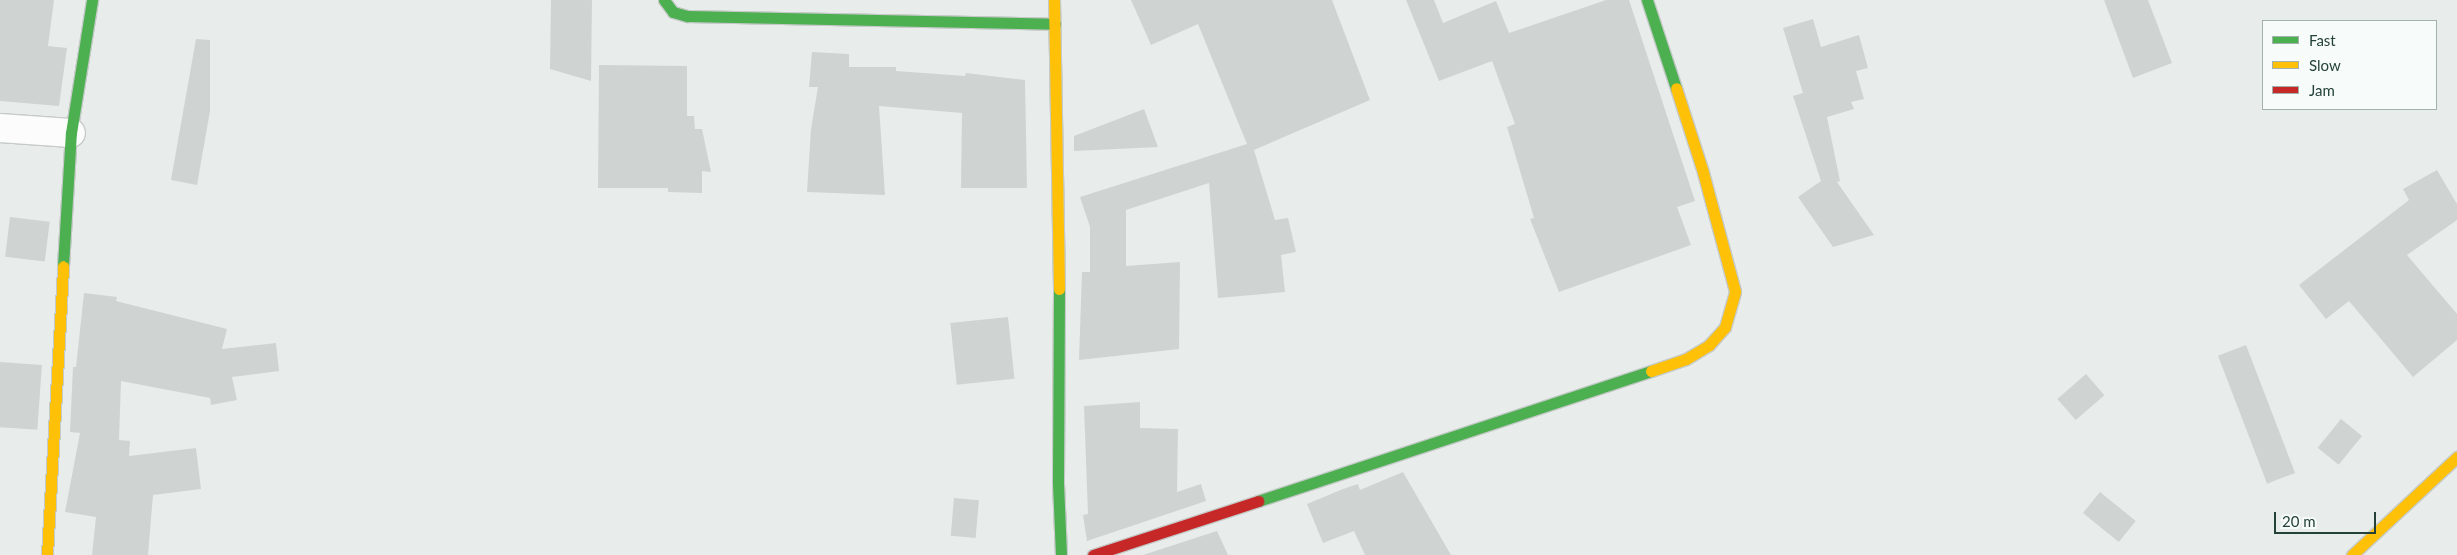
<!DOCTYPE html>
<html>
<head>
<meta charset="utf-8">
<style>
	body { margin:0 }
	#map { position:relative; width:2457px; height:555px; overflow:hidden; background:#e8edeb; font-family:Lato,sans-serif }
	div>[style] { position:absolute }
	.building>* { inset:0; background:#cfd4d2; transform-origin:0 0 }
	.roads { filter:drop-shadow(1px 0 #c5cac8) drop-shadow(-1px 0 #c5cac8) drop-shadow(0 1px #c5cac8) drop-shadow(0 -1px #c5cac8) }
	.street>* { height:28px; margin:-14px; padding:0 14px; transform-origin:14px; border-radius:14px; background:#fcfcfc }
	.fast>* { height:11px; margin:-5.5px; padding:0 5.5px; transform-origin:5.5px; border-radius:5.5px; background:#4caf50 }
	.slow>* { height:11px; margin:-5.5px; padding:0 5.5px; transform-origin:5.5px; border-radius:5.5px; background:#ffc107 }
	.jam>* { height:11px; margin:-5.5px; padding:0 5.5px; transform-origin:5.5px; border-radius:5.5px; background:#c62828 }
	span { translate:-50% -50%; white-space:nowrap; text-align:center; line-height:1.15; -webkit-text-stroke:4px #f7fbf9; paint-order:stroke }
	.legend { position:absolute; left:2262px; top:20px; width:175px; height:90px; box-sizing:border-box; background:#f7fbf9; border:1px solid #a3b1ad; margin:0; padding:6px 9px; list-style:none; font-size:15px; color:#24423a }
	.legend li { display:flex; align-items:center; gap:10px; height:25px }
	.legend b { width:25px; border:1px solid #a3b1ad }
	.scale { position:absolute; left:2274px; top:512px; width:102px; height:22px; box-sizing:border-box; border:2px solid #24423a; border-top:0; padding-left:6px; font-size:15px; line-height:18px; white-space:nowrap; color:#24423a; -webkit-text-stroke:4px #f7fbf9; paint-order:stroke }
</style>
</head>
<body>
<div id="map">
	<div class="building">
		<div style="clip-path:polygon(0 0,54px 0,48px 46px,67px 48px,59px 106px,0 101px)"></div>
		<div style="clip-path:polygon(551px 0,592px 0,591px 81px,550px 69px)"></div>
		<div style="clip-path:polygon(1131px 0,1332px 0,1370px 100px,1254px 150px,1275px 220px,1288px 218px,1296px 252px,1281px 255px,1285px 292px,1218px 298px,1209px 183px,1126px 210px,1126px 266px,1180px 262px,1179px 349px,1079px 360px,1082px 272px,1090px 272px,1090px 227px,1080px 197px,1247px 144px,1198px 24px,1151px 45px)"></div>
		<div style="clip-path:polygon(1406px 0,1434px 0,1443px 23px,1496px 1px,1509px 33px,1606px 0,1629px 0,1695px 201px,1677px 207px,1691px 245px,1559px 292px,1530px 219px,1534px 218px,1507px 127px,1515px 124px,1492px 61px,1439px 81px)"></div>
		<div style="clip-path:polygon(2104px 0,2148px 0,2172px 63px,2133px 78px)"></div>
		<div style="clip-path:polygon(1813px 19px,1821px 47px,1859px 35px,1868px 68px,1856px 71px,1864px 99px,1851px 102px,1854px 109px,1827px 117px,1840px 181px,1837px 182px,1874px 235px,1833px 247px,1798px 197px,1821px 181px,1793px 96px,1803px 93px,1783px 28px)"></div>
		<div style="clip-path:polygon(196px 39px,210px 40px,210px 111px,197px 185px,171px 180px)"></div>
		<div style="clip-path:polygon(812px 52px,849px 54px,849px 67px,896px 67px,896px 71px,965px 76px,966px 73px,1025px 80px,1027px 188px,961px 188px,962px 113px,879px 106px,885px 195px,807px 192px,811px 129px,818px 87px,809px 87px)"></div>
		<div style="clip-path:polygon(599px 65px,687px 66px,687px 116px,694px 116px,695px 129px,702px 129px,711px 172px,702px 171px,702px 193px,668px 192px,668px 188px,598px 188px)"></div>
		<div style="clip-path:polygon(1144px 109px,1158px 147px,1074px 151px,1074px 136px)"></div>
		<div style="clip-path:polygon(2437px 170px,2457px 204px,2457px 220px,2407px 255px,2457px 314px,2457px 340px,2413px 377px,2349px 301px,2326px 319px,2299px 285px,2409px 200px,2403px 189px)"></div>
		<div style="left:10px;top:217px;width:40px;height:40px;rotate:7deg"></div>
		<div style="clip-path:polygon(84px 293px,117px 297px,116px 301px,227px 329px,222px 349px,276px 343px,279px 371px,232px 377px,237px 400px,211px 405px,210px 398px,121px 381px,119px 440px,130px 441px,129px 456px,196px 448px,201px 489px,153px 495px,148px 555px,92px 555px,96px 517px,65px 512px,80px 433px,70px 432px,73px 367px,76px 367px)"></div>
		<div style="left:1008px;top:317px;width:62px;height:58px;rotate:84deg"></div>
		<div style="left:2246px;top:345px;width:137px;height:30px;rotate:69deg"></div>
		<div style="left:0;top:362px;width:42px;height:65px;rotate:4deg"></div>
		<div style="left:2086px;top:374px;width:28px;height:38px;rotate:49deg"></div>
		<div style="clip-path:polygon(1140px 402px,1140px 428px,1178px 429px,1177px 492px,1201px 484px,1206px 501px,1087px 541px,1083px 515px,1088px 514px,1084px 406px)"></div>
		<div style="left:2341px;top:419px;width:27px;height:37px;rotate:39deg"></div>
		<div style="clip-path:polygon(1403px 472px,1451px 555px,1365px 555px,1354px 531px,1323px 543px,1307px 504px,1343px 489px,1358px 484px,1360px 490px)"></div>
		<div style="left:2100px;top:492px;width:46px;height:27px;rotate:39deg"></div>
		<div style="left:954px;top:498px;width:25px;height:38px;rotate:5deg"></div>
		<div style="clip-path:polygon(1217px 531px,1228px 555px,1143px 555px)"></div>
	</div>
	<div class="roads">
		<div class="street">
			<div style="left:0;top:128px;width:71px;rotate:4deg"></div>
		</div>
		<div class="fast">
			<div style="left:664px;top:0;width:15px;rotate:53deg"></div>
			<div style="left:673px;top:12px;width:15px;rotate:16deg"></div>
			<div style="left:687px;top:16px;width:368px;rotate:1.2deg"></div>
			<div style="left:1647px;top:0;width:93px;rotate:71.8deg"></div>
			<div style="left:63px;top:266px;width:133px;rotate:-86.6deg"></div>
			<div style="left:71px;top:133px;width:135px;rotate:-81deg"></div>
			<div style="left:1059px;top:289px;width:194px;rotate:90.3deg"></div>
			<div style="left:1058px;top:483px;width:72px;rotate:87.6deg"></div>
			<div style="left:1258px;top:501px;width:414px;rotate:-18.3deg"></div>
		</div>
		<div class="slow">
			<div style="left:1054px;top:0;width:289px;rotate:89deg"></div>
			<div style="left:1651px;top:371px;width:37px;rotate:-19deg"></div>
			<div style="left:1686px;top:359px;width:27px;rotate:-31deg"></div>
			<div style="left:1709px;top:345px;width:24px;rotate:-48deg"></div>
			<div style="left:1725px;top:327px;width:37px;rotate:-74deg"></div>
			<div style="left:1735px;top:291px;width:123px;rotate:-105.1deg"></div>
			<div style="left:1703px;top:172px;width:88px;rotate:-107.8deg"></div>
			<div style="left:47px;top:555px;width:289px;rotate:-86.8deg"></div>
			<div style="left:2352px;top:555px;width:144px;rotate:-43deg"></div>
		</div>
		<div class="jam">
			<div style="left:1093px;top:555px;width:174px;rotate:-18.1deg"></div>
		</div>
	</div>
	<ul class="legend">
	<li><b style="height:6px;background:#4caf50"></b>Fast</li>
	<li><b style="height:6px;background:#ffc107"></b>Slow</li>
	<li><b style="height:6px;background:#c62828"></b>Jam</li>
	</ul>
	<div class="scale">20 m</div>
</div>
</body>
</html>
